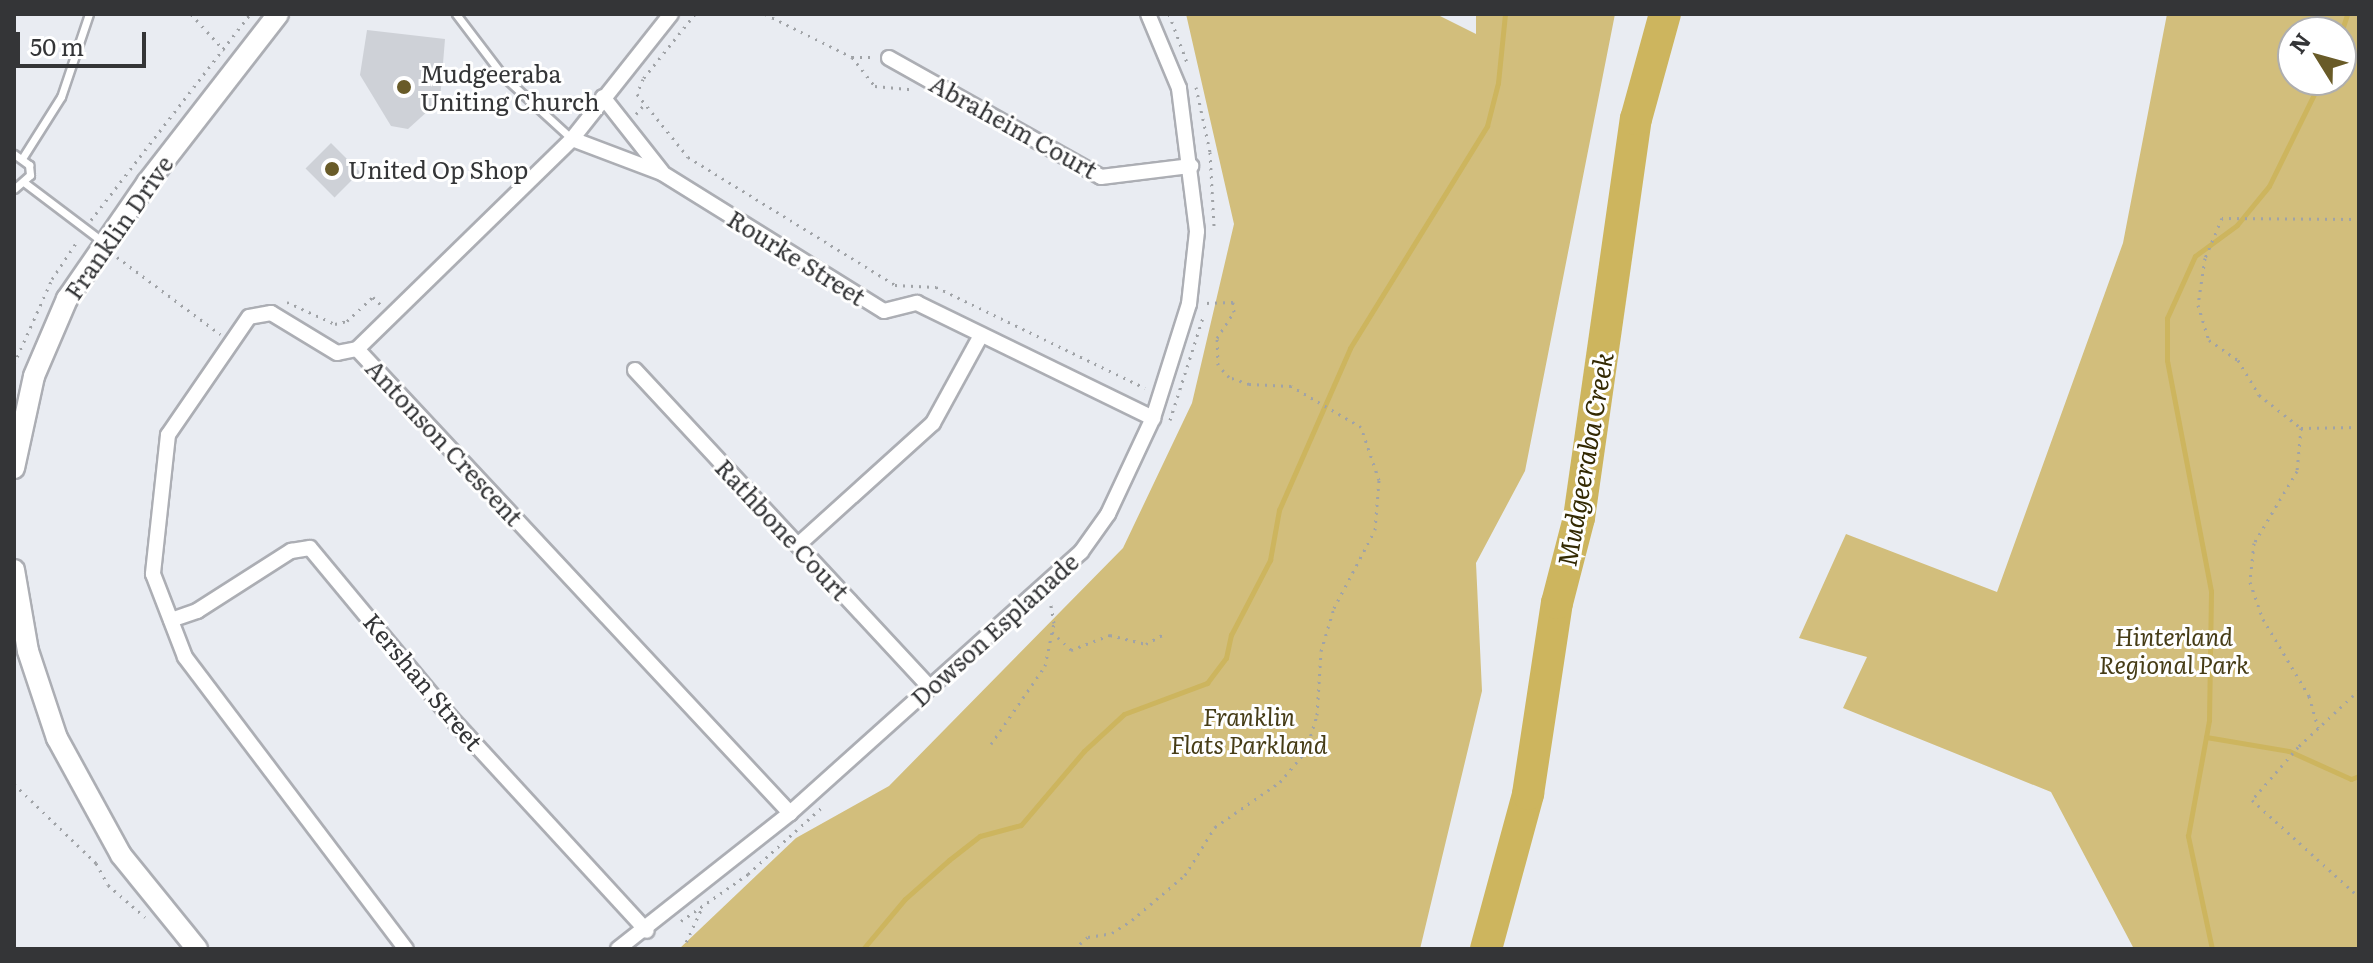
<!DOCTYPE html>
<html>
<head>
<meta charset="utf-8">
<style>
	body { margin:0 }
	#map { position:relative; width:2373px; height:963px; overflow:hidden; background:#e9ecf2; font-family:Literata,serif }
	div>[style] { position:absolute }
	.green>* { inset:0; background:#d2be7c }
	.stream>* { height:5px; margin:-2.5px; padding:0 2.5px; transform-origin:2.5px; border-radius:2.5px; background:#cdb55e }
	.river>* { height:32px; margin:-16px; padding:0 16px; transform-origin:16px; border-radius:16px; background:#cdb55e }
	.building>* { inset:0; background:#ced1d7; transform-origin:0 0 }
	.path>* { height:3px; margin-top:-1.5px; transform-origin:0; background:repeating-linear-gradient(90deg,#a0a3a7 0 2px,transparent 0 8px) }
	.roads { filter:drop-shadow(2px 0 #acaeb4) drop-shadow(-2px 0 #acaeb4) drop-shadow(0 2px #acaeb4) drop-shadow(0 -2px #acaeb4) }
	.lane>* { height:7px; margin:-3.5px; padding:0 3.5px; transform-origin:3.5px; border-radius:3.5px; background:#fff }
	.street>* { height:14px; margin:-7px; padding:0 7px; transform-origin:7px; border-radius:7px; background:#fff }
	.secondary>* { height:20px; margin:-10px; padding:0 10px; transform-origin:10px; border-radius:10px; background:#fff }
	.dots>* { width:22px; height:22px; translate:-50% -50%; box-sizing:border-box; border:4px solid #fff; border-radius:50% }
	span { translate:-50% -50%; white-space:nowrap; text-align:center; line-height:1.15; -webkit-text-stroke:6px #fff; paint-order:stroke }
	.poi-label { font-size:24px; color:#343537 }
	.left { translate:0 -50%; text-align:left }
	.street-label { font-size:24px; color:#343537 }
	.park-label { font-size:24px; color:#463c16; font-style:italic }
	.water-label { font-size:26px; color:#332902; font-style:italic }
	.frame { position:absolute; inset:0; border:16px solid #343537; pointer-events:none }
	.north { position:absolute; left:2277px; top:16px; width:80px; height:80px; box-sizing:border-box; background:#fff; border:2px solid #aeaeaf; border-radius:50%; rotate:307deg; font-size:22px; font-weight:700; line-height:32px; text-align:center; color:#343537 }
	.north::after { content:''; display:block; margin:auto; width:28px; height:36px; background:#695b28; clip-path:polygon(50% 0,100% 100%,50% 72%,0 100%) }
	.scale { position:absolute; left:16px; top:32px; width:130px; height:36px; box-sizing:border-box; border:4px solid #343537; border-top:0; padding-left:10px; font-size:24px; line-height:28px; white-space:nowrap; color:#343537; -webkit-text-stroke:6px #fff; paint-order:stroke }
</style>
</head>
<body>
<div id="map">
	<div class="green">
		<div style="clip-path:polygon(1186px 14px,1436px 14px,1476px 34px,1476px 14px,1615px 14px,1525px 471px,1476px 563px,1482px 691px,1420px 949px,679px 949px,796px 838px,889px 786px,1123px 548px,1192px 403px,1234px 224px)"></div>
		<div style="clip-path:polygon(evenodd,2167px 14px,2359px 14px,2359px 949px,2134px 949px,2051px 792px,1843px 708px,1867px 657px,1799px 638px,1846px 534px,1997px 592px,2123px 243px,2167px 14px,2293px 32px,2341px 32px,2341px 80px,2293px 80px,2293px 32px)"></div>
	</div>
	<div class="stream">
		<div style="left:2341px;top:33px;width:20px;rotate:-72deg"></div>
		<div style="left:2206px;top:737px;width:84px;rotate:9.6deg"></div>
		<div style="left:2289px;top:751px;width:68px;rotate:24.3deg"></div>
		<div style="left:2351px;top:779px;width:9px;rotate:-21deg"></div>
		<div style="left:863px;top:949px;width:65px;rotate:-50deg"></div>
		<div style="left:905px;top:899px;width:59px;rotate:-41.6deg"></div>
		<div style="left:949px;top:860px;width:39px;rotate:-38deg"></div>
		<div style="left:980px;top:836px;width:42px;rotate:-15deg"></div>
		<div style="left:1021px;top:825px;width:97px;rotate:-49.6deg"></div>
		<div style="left:1084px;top:751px;width:54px;rotate:-42.8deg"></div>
		<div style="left:1124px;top:714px;width:89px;rotate:-20.5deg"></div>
		<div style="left:1207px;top:683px;width:31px;rotate:-53deg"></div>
		<div style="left:1226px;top:658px;width:24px;rotate:-78deg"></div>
		<div style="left:1231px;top:635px;width:85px;rotate:-62.5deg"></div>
		<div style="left:1270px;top:560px;width:51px;rotate:-79.8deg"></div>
		<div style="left:1279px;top:510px;width:177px;rotate:-66.3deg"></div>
		<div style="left:1350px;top:348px;width:261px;rotate:-58.3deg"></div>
		<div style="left:1487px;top:126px;width:44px;rotate:-75.7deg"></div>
		<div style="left:1498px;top:83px;width:69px;rotate:-84.2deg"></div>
		<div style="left:2212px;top:949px;width:116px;rotate:-102deg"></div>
		<div style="left:2188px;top:836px;width:118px;rotate:-79.7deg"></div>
		<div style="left:2209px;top:720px;width:129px;rotate:-89.1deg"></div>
		<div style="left:2211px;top:591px;width:235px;rotate:-100.8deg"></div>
		<div style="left:2167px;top:360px;width:42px;rotate:-90deg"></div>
		<div style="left:2167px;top:318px;width:68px;rotate:-65.7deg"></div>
		<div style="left:2195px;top:256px;width:52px;rotate:-36.4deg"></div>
		<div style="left:2237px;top:225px;width:50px;rotate:-50.6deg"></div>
		<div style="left:2269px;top:186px;width:118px;rotate:-63.9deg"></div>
	</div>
	<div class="river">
		<div style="left:1486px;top:949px;width:161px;rotate:-74.8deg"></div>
		<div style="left:1528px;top:794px;width:193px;rotate:-81.4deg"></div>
		<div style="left:1557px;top:603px;width:88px;rotate:-75.5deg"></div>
		<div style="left:1579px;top:518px;width:403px;rotate:-81.9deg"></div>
		<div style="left:1636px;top:119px;width:109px;rotate:-74.6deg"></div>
	</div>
	<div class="building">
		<div style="clip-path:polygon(367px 30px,445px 39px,440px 100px,408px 129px,391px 126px,360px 75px)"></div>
		<div style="left:331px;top:143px;width:41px;height:36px;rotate:45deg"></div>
	</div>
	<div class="path">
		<div style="left:191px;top:14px;width:49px;rotate:47.5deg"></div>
		<div style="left:695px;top:14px;width:83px;rotate:128.7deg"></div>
		<div style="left:643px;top:79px;width:16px;rotate:112deg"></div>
		<div style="left:637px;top:94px;width:81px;rotate:51deg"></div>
		<div style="left:688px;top:157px;width:243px;rotate:31.7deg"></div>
		<div style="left:895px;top:285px;width:41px;rotate:2.8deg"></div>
		<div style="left:936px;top:287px;width:232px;rotate:25.8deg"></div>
		<div style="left:765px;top:14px;width:97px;rotate:26.3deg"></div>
		<div style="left:852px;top:57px;width:21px"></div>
		<div style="left:1169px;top:14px;width:54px;rotate:69.6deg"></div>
		<div style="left:852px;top:57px;width:37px;rotate:52deg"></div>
		<div style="left:875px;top:86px;width:36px;rotate:5deg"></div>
		<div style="left:1196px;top:87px;width:66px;rotate:77.8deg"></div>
		<div style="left:1210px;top:152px;width:74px;rotate:86.9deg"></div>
		<div style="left:636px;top:114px;width:11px;rotate:-49deg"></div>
		<div style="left:2359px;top:219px;width:137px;rotate:-179.6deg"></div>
		<div style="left:2222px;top:218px;width:43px;rotate:113deg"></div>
		<div style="left:2205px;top:258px;width:48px;rotate:98.5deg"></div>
		<div style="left:2198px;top:305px;width:37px;rotate:73deg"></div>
		<div style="left:2209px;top:340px;width:35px;rotate:35deg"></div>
		<div style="left:2238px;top:360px;width:41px;rotate:59deg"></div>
		<div style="left:2259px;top:395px;width:53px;rotate:38.2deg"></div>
		<div style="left:2301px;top:428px;width:58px;rotate:-1deg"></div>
		<div style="left:91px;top:220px;width:260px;rotate:-52.3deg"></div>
		<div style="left:117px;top:257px;width:129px;rotate:36.8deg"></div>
		<div style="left:287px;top:302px;width:53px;rotate:24.6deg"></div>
		<div style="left:335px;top:324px;width:12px;rotate:-14deg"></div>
		<div style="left:347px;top:321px;width:35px;rotate:-43deg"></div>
		<div style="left:373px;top:297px;width:11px;rotate:45deg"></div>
		<div style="left:14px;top:364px;width:93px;rotate:-65.9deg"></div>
		<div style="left:52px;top:279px;width:47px;rotate:-56.3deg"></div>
		<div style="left:1170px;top:420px;width:108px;rotate:-72.2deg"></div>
		<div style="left:2301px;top:428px;width:43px;rotate:95.3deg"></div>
		<div style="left:2297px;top:471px;width:84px;rotate:120.8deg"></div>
		<div style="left:2254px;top:543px;width:39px;rotate:96deg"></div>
		<div style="left:2250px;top:582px;width:39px;rotate:71deg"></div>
		<div style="left:2263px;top:619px;width:90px;rotate:59.1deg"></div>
		<div style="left:2309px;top:696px;width:33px;rotate:74deg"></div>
		<div style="left:1052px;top:632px;width:26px;rotate:43deg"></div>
		<div style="left:1071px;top:650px;width:42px;rotate:-21deg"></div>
		<div style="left:1110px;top:635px;width:37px;rotate:14deg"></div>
		<div style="left:1146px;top:644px;width:21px;rotate:-29deg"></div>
		<div style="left:2359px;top:690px;width:83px;rotate:136.9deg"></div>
		<div style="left:2298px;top:747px;width:70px;rotate:131deg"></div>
		<div style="left:2252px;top:800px;width:144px;rotate:42.2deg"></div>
		<div style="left:991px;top:744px;width:95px;rotate:-55.3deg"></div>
		<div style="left:1045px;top:666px;width:44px;rotate:-78.2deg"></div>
		<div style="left:1054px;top:623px;width:22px;rotate:-100deg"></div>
		<div style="left:14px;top:784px;width:114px;rotate:43.9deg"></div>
		<div style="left:96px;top:863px;width:25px;rotate:61deg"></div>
		<div style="left:108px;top:885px;width:49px;rotate:40.9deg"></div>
		<div style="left:681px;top:921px;width:82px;rotate:-35deg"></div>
		<div style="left:748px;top:874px;width:98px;rotate:-42.1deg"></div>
		<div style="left:683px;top:949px;width:43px;rotate:-65.2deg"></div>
		<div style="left:1074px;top:949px;width:18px;rotate:-41deg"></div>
		<div style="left:1088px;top:937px;width:24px;rotate:-9deg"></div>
		<div style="left:1112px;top:933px;width:24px;rotate:-33deg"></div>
		<div style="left:1132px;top:920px;width:70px;rotate:-40.3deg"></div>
		<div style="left:1185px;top:875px;width:57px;rotate:-58deg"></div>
		<div style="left:1215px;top:827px;width:79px;rotate:-34.7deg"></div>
		<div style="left:1280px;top:782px;width:40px;rotate:-50deg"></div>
		<div style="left:1306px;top:751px;width:38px;rotate:-73deg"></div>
		<div style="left:1317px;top:715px;width:64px;rotate:-86.4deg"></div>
		<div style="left:1321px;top:651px;width:45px;rotate:-73.2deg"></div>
		<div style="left:1334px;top:608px;width:88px;rotate:-62.3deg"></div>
		<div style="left:1375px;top:530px;width:50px;rotate:-85.4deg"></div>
		<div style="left:1379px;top:480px;width:56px;rotate:-108.8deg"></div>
		<div style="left:1361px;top:427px;width:81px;rotate:-149.6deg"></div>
		<div style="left:1291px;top:386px;width:42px;rotate:-177.3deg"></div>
		<div style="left:1249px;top:384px;width:21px;rotate:-161deg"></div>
		<div style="left:1229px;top:377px;width:16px;rotate:-133deg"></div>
		<div style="left:1218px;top:365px;width:27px;rotate:-92deg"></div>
		<div style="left:1217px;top:338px;width:31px;rotate:-57deg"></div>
		<div style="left:1234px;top:312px;width:10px;rotate:-96deg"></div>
		<div style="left:1233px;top:302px;width:28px;rotate:178deg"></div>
	</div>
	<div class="roads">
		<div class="lane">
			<div style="left:456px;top:14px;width:78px;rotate:52.8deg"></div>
			<div style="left:503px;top:76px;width:93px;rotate:42.4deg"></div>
			<div style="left:14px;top:154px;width:19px;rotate:36deg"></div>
			<div style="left:29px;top:165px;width:10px;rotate:84deg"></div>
			<div style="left:30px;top:175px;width:21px;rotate:139deg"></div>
			<div style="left:23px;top:157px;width:71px;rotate:-57.7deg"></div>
			<div style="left:61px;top:97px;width:88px;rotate:-71.4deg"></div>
			<div style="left:25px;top:183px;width:98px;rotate:37.1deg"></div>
		</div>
		<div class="street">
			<div style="left:889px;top:58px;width:243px;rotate:29.3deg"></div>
			<div style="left:1101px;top:177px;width:91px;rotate:-7deg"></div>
			<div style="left:603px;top:97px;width:95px;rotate:51.8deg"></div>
			<div style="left:572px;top:139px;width:96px;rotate:20.7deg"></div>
			<div style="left:662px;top:173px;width:261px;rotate:31.9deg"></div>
			<div style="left:884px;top:311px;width:34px;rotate:-14deg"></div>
			<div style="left:917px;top:303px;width:263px;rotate:26deg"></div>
			<div style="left:357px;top:349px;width:20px;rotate:169deg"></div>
			<div style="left:337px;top:353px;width:77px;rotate:-148.8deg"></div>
			<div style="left:271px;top:313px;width:22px;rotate:170deg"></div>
			<div style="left:249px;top:317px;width:143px;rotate:124.5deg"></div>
			<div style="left:168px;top:435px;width:140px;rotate:96.2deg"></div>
			<div style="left:153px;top:574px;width:89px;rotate:68.9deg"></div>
			<div style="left:185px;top:657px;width:366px;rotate:52.9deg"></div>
			<div style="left:357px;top:349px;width:635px;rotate:46.98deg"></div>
			<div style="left:357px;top:349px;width:301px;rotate:-44.3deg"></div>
			<div style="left:572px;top:139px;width:159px;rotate:-51.6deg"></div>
			<div style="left:635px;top:370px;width:433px;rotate:47.1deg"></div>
			<div style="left:798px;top:545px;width:182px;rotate:-42.1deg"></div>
			<div style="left:933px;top:423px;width:98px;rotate:-61.3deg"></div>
			<div style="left:171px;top:620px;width:28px;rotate:-19deg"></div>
			<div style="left:197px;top:611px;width:112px;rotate:-32.6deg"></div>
			<div style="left:291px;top:551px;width:19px;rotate:-9deg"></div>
			<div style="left:310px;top:548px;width:221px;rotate:50.3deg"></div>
			<div style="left:451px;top:718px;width:289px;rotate:47.4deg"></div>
			<div style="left:618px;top:949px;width:219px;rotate:-38.3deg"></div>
			<div style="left:790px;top:813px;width:391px;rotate:-41.9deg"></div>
			<div style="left:1081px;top:552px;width:47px;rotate:-54.6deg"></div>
			<div style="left:1108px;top:514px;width:106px;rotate:-64.9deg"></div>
			<div style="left:1153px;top:418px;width:120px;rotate:-72.5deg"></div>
			<div style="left:1189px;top:304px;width:73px;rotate:-83.7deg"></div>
			<div style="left:1197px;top:231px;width:144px;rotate:-97.2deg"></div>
			<div style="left:1179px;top:88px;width:80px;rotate:-112.7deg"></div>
		</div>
		<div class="secondary">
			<div style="left:14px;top:468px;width:94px;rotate:-77.7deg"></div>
			<div style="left:34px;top:376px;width:84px;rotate:-66.8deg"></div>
			<div style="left:67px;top:299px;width:141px;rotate:-55.4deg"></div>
			<div style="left:147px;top:183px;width:214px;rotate:-52.2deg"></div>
			<div style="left:14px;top:570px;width:82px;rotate:80.2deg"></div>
			<div style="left:28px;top:651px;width:92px;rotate:71.6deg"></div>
			<div style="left:57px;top:738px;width:133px;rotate:61.3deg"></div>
			<div style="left:121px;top:855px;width:121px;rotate:51deg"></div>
		</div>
	</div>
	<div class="dots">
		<div style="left:404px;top:87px;background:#695b28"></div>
		<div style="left:332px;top:169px;background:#695b28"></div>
	</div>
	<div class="poi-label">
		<span class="left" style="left:420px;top:87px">Mudgeeraba<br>Uniting Church</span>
		<span class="left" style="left:348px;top:169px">United Op Shop</span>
	</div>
	<div class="street-label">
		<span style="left:1014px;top:126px;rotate:29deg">Abraheim Court</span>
		<span style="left:118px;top:227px;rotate:-55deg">Franklin Drive</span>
		<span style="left:797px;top:257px;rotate:32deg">Rourke Street</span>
		<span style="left:445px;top:442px;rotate:47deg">Antonson Crescent</span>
		<span style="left:783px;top:529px;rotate:47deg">Rathbone Court</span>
		<span style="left:994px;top:629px;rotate:-42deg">Dowson Esplanade</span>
		<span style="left:424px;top:681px;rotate:50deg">Kershan Street</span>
	</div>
	<div class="park-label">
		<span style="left:2174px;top:650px">Hinterland<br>Regional Park</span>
		<span style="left:1249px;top:730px">Franklin<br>Flats Parkland</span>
	</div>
	<div class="water-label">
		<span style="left:1584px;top:459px;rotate:-80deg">Mudgeeraba Creek</span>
	</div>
	<div class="frame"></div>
	<div class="north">N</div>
	<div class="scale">50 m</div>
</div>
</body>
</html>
